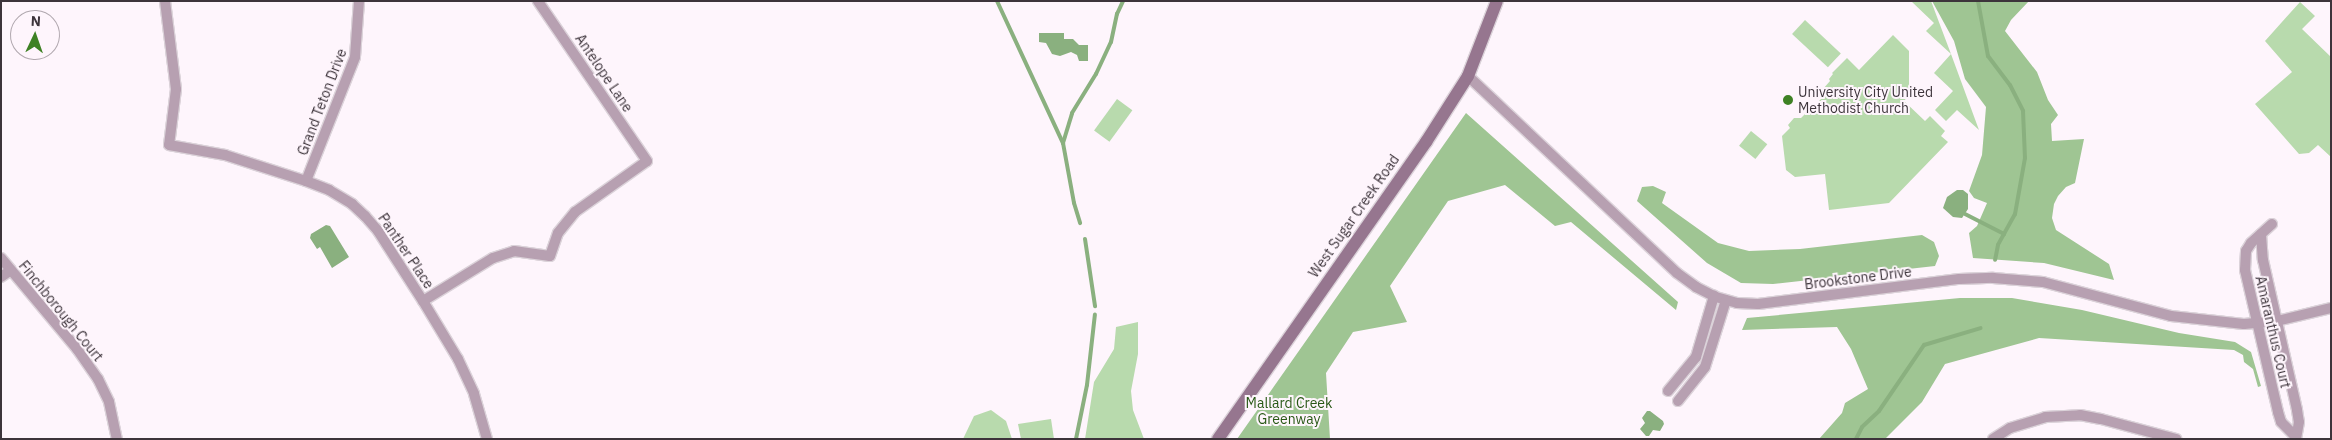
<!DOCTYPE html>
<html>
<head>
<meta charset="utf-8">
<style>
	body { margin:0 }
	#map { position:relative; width:2332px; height:440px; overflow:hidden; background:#fef5fc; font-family:"IBM Plex Sans",sans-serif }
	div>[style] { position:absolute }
	.green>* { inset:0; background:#b8daad; transform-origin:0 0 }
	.forest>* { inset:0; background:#9fc593 }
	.water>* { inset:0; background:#8ab07f }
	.stream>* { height:4px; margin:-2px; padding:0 2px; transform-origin:2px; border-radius:2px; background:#8ab07f }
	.roads { filter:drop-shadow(1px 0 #dbd2d9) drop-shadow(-1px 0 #dbd2d9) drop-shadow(0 1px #dbd2d9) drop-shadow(0 -1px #dbd2d9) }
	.minor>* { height:10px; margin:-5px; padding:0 5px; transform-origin:5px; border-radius:5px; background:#b7a0b1 }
	.secondary>* { height:12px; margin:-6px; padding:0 6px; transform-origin:6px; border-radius:6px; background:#96768f }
	.dots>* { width:14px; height:14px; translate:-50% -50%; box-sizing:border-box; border:2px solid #fef5fc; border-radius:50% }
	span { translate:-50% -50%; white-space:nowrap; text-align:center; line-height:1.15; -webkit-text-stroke:4px #fef5fc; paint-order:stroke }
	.street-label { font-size:14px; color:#3d343b }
	.poi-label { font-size:14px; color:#3d343b }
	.left { translate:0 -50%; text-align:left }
	.park-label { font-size:14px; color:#285815 }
	.frame { position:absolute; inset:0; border:2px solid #3d343b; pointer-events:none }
	.north { position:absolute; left:10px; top:10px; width:50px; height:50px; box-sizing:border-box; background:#fef5fc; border:1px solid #b1a8af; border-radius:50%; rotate:3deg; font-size:14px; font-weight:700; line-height:20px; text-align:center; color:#3d343b }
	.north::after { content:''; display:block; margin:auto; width:18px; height:22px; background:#3e8124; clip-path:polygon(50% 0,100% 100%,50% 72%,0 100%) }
</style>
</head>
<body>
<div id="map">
	<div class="green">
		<div style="clip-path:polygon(1911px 1px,1931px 1px,1951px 54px,1979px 130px,1957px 110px,1946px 121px,1935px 110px,1953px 91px,1934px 73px,1951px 54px,1926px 31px,1934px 23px)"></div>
		<div style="clip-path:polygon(2300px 2px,2315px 16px,2302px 29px,2331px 57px,2331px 157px,2318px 145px,2309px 153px,2299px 154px,2255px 104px,2292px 72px,2265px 41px)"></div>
		<div style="left:1805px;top:20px;width:49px;height:19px;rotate:43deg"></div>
		<div style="clip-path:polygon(1893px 35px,1909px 51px,1909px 95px,1904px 101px,1925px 121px,1930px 116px,1945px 131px,1941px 136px,1948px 142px,1889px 203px,1829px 210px,1825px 174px,1795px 177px,1786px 170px,1782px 136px,1790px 128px,1788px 125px,1794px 118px,1801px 118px,1807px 112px,1809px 114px,1820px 104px,1818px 102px,1823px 97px,1823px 89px,1830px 81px,1829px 79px,1833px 74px,1832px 73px,1847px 58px,1859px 70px)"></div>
		<div style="left:1117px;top:99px;width:19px;height:39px;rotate:36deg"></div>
		<div style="left:1751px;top:131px;width:21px;height:19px;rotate:39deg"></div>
		<div style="clip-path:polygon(1138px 322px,1138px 354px,1131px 391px,1133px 410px,1144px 439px,1085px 439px,1094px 382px,1114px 349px,1116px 327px)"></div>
		<div style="clip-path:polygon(991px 410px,1006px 421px,1012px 439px,963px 439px,974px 416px)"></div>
		<div style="clip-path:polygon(1051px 419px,1054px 439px,1021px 439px,1018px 424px)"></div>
	</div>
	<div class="forest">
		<div style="clip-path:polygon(1932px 1px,2029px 1px,2011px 20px,2005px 31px,2037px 72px,2048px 100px,2058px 115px,2051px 124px,2052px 141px,2084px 139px,2075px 183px,2066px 187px,2058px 196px,2054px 204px,2052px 218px,2056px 230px,2109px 264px,2114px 280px,2044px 263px,1973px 258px,1969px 233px,1977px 226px,1987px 203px,1974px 198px,1969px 191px,1982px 155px,1986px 107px,1965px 79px,1954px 41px)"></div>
		<div style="clip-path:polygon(1466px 113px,1678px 302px,1676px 310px,1571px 222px,1555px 226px,1505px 185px,1448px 201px,1390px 286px,1407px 322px,1353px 332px,1326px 373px,1330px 439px,1237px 439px)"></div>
		<div style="clip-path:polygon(1653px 186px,1666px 192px,1662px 203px,1718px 243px,1749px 251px,1800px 249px,1922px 235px,1934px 242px,1939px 256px,1935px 266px,1773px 284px,1741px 283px,1707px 263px,1637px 201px,1642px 187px)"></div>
		<div style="clip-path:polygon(1960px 298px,2012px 298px,2082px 310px,2179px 333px,2235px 342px,2251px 352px,2261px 386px,2258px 387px,2253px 369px,2244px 362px,2243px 355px,2234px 350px,2039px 338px,1945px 364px,1922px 402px,1885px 439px,1819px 439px,1842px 413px,1845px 403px,1868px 389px,1851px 349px,1837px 327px,1742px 330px,1747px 318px)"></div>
	</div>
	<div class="water">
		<div style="clip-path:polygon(1039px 33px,1064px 33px,1064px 39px,1073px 39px,1079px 45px,1088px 45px,1088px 61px,1079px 61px,1077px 55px,1071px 52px,1060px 56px,1052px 54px,1046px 43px,1039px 42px)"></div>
		<div style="clip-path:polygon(1957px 190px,1963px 190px,1968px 194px,1968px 209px,1962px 218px,1953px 217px,1943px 208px,1947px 197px)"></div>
		<div style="clip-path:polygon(326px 225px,330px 226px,349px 257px,332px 268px,320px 247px,317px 249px,310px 238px,311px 234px)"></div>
		<div style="clip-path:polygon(1647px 411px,1650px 411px,1663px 421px,1664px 424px,1660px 431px,1653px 430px,1649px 436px,1646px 436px,1640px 429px,1645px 423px,1642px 418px)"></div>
	</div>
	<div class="stream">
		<div style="left:997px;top:1px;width:157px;rotate:65.1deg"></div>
		<div style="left:1063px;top:143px;width:61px;rotate:79.6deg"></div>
		<div style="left:1074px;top:203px;width:21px;rotate:73deg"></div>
		<div style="left:1978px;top:1px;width:56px;rotate:79.7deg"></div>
		<div style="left:1988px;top:56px;width:36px;rotate:53deg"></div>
		<div style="left:2010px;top:85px;width:29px;rotate:63deg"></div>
		<div style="left:2023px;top:111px;width:47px;rotate:87.6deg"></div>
		<div style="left:2025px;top:158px;width:57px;rotate:100.1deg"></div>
		<div style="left:2015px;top:214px;width:35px;rotate:119deg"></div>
		<div style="left:1998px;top:245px;width:15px;rotate:101deg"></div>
		<div style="left:1063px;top:143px;width:31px;rotate:-73deg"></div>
		<div style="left:1072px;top:113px;width:46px;rotate:-58.4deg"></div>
		<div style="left:1096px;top:74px;width:35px;rotate:-65deg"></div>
		<div style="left:1111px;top:42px;width:29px;rotate:-78deg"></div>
		<div style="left:1117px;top:14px;width:14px;rotate:-65deg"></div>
		<div style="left:1965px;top:214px;width:44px;rotate:27.1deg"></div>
		<div style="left:1085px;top:239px;width:68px;rotate:81.5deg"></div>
		<div style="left:1076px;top:439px;width:55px;rotate:-78.5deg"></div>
		<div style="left:1087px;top:385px;width:71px;rotate:-83.6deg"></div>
		<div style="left:1856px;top:439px;width:13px;rotate:-63deg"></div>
		<div style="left:1862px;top:427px;width:23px;rotate:-43deg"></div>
		<div style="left:1879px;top:411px;width:80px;rotate:-55.7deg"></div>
		<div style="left:1924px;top:345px;width:59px;rotate:-16.6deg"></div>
	</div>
	<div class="roads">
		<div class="minor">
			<div style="left:165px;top:1px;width:89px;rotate:82.9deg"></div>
			<div style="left:176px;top:89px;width:56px;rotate:97.1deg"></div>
			<div style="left:169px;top:145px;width:57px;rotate:10.1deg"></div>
			<div style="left:225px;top:155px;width:85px;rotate:17.8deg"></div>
			<div style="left:306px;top:181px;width:25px;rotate:21deg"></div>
			<div style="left:329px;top:190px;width:27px;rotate:31deg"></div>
			<div style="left:352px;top:204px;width:18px;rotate:43deg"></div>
			<div style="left:365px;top:216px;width:20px;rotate:49deg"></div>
			<div style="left:378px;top:231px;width:83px;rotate:57.3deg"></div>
			<div style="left:423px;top:301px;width:68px;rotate:58.9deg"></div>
			<div style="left:458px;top:359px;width:38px;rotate:65deg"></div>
			<div style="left:474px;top:394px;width:47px;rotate:73.9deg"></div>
			<div style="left:1468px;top:76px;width:287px;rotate:43.3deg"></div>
			<div style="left:1677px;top:273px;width:24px;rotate:36deg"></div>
			<div style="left:1696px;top:287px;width:22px;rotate:27deg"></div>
			<div style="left:1716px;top:297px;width:22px;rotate:16deg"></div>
			<div style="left:1737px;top:303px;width:21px;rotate:3deg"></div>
			<div style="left:1758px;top:304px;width:203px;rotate:-7.1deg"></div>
			<div style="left:1959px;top:279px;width:34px;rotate:-2deg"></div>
			<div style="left:1993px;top:278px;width:50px;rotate:4.6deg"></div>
			<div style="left:2043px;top:282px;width:132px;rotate:14.9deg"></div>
			<div style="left:2171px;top:316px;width:73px;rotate:6.3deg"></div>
			<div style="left:2244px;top:324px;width:33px;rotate:-5deg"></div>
			<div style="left:2277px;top:321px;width:56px;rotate:-13.5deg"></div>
			<div style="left:306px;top:181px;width:133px;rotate:-68.4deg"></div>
			<div style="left:355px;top:57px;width:56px;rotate:-85.9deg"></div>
			<div style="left:2272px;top:224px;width:28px;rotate:138deg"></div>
			<div style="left:2251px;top:243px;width:9px;rotate:122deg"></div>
			<div style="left:2246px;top:251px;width:19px;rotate:93deg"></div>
			<div style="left:2245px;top:270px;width:146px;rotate:76.9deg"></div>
			<div style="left:2278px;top:412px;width:10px;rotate:73deg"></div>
			<div style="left:2281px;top:422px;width:20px;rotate:45deg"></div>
			<div style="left:2261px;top:234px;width:26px;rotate:86deg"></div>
			<div style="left:2263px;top:260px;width:154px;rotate:77.2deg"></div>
			<div style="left:2297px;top:410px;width:12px;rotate:81deg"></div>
			<div style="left:2299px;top:422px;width:17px;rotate:100deg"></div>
			<div style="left:1px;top:258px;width:119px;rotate:50.1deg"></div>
			<div style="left:77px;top:349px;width:37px;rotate:55deg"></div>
			<div style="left:98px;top:379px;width:25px;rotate:64deg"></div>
			<div style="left:109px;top:402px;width:38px;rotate:78deg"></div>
			<div style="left:1px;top:277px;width:12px;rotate:-35deg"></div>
			<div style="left:423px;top:301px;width:82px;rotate:-31.6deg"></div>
			<div style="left:493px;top:258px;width:22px;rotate:-18deg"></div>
			<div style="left:514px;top:251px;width:36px;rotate:8deg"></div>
			<div style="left:550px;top:256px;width:24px;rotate:-71deg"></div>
			<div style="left:558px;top:233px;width:27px;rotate:-51deg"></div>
			<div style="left:575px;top:212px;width:88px;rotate:-35.3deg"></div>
			<div style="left:647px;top:161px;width:194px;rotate:-124.3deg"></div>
			<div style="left:1668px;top:391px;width:44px;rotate:-50.5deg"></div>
			<div style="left:1696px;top:357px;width:64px;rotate:-73.6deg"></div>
			<div style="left:1678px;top:401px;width:43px;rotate:-51.5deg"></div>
			<div style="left:1705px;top:367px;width:70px;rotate:-72.6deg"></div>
			<div style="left:1993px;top:439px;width:20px;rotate:-33deg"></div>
			<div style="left:2010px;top:428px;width:37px;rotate:-17deg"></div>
			<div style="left:2045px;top:417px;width:35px;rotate:-3deg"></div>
			<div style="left:2080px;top:415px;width:21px;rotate:11deg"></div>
			<div style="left:2101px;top:419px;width:78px;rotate:14.9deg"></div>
		</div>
		<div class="secondary">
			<div style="left:1218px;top:439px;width:363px;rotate:-55deg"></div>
			<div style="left:1426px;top:142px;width:78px;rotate:-57.5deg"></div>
			<div style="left:1468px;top:76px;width:80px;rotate:-68.9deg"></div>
		</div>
	</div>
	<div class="dots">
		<div style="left:1788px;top:100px;background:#3e8124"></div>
	</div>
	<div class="street-label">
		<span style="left:604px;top:73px;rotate:56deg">Antelope Lane</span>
		<span style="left:322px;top:102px;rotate:-69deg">Grand Teton Drive</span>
		<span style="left:1354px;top:216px;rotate:-55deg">West Sugar Creek Road</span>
		<span style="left:406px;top:251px;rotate:56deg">Panther Place</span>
		<span style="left:1858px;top:278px;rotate:-7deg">Brookstone Drive</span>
		<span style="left:61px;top:311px;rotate:51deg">Finchborough Court</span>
		<span style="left:2273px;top:332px;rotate:77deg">Amaranthus Court</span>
	</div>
	<div class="poi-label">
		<span class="left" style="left:1798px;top:100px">University City United<br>Methodist Church</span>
	</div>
	<div class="park-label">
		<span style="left:1289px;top:411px">Mallard Creek<br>Greenway</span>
	</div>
	<div class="frame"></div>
	<div class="north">N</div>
</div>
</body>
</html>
